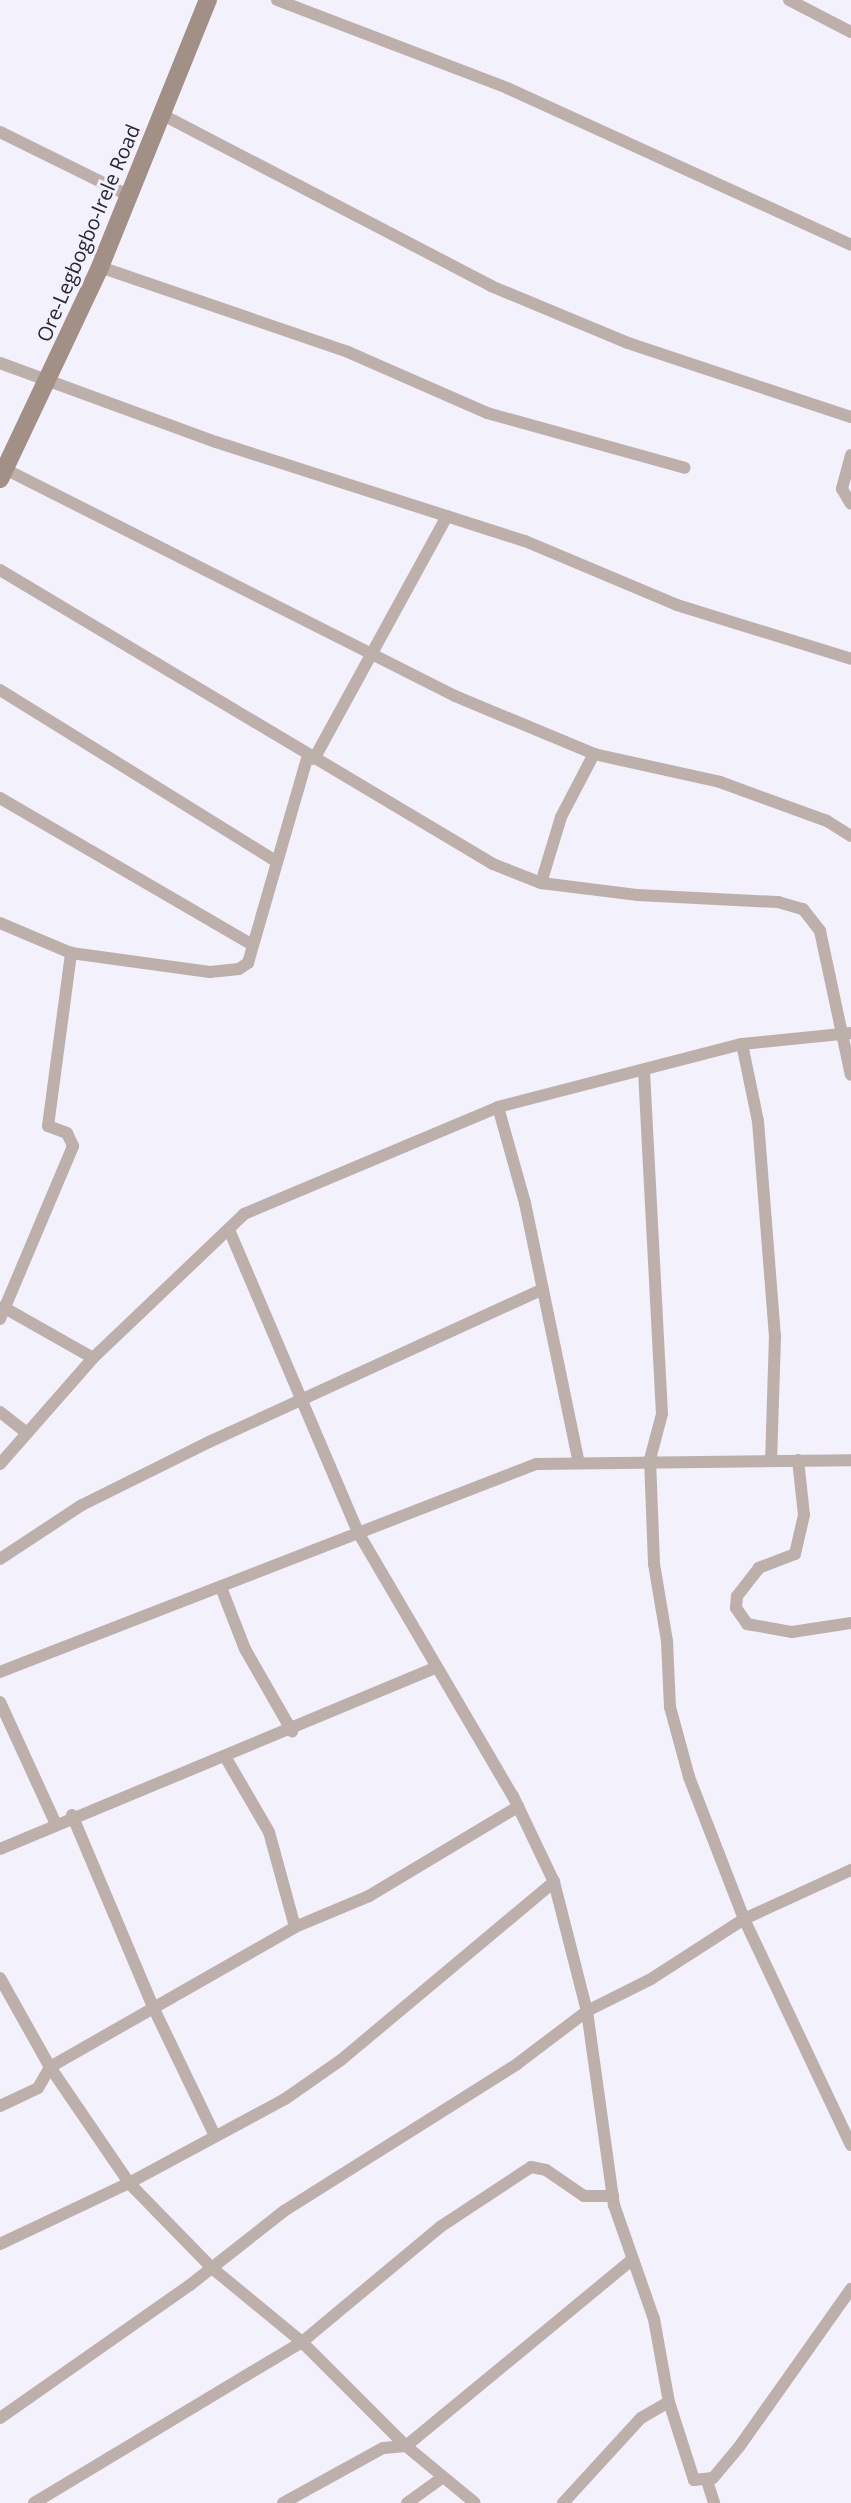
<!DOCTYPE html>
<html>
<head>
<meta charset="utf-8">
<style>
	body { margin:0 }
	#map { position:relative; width:851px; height:2503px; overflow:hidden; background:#f3f1fc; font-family:"Open Sans",sans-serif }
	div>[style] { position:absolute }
	.minor>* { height:12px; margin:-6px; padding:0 6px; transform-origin:6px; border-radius:6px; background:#bdafa9 }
	.secondary>* { height:18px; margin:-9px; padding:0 9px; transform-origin:9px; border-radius:9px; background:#a28f86 }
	span { translate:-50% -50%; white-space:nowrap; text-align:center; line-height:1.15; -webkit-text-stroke:6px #f3f1fc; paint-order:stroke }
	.street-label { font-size:20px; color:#2a2732 }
</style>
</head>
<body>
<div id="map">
	<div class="minor">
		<div style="left:277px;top:0;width:246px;rotate:20.9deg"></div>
		<div style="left:507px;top:88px;width:378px;rotate:24.5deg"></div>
		<div style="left:789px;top:0;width:70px;rotate:27.3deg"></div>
		<div style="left:163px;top:115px;width:370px;rotate:27.5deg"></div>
		<div style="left:491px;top:286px;width:148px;rotate:22.6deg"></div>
		<div style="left:628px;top:343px;width:235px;rotate:18.4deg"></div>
		<div style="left:0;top:132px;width:145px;rotate:26.2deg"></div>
		<div style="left:100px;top:267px;width:262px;rotate:18.9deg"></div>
		<div style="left:348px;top:352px;width:152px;rotate:23.7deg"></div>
		<div style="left:487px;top:413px;width:205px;rotate:15.5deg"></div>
		<div style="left:0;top:363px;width:230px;rotate:20.1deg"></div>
		<div style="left:216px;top:442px;width:324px;rotate:17.8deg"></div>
		<div style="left:525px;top:541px;width:165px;rotate:22.8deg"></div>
		<div style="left:677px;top:605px;width:182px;rotate:17.2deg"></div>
		<div style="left:851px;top:455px;width:35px;rotate:105deg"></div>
		<div style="left:842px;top:489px;width:17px;rotate:59deg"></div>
		<div style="left:5px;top:469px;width:504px;rotate:26.77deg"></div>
		<div style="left:455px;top:696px;width:151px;rotate:22.6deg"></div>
		<div style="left:594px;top:754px;width:129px;rotate:12.5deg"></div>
		<div style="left:720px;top:782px;width:114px;rotate:20deg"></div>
		<div style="left:827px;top:821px;width:28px;rotate:32deg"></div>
		<div style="left:0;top:570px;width:574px;rotate:30.81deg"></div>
		<div style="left:493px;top:864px;width:52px;rotate:21.6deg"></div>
		<div style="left:541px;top:883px;width:98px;rotate:7.1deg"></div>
		<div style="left:638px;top:895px;width:140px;rotate:2.9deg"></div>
		<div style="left:778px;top:902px;width:26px;rotate:16deg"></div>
		<div style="left:803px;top:909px;width:28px;rotate:52deg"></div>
		<div style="left:820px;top:931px;width:147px;rotate:77.9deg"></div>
		<div style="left:0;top:690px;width:326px;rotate:31.8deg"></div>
		<div style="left:314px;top:759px;width:277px;rotate:-61.3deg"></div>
		<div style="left:0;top:798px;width:290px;rotate:30.2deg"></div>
		<div style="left:541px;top:883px;width:69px;rotate:-73.1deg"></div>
		<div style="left:561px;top:817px;width:71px;rotate:-62.4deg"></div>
		<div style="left:0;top:923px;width:77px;rotate:22.9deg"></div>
		<div style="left:71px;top:953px;width:140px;rotate:7.8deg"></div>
		<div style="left:210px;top:972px;width:29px;rotate:-6deg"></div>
		<div style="left:239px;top:969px;width:11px;rotate:-34deg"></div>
		<div style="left:248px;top:963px;width:216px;rotate:-73.9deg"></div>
		<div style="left:742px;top:1044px;width:79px;rotate:78.3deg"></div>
		<div style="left:758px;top:1121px;width:216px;rotate:85.5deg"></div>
		<div style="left:775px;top:1336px;width:124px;rotate:91.8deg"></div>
		<div style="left:644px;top:1071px;width:343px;rotate:87deg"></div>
		<div style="left:662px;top:1414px;width:47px;rotate:104.9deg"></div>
		<div style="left:650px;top:1459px;width:105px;rotate:87.8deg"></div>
		<div style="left:654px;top:1564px;width:78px;rotate:80.4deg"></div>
		<div style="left:667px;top:1641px;width:66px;rotate:87.4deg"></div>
		<div style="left:670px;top:1707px;width:73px;rotate:74.8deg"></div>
		<div style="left:689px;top:1777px;width:152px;rotate:68.8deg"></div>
		<div style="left:744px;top:1919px;width:250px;rotate:64.7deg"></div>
		<div style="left:498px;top:1107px;width:100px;rotate:74.3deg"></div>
		<div style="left:525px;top:1203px;width:262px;rotate:78.3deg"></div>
		<div style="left:230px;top:1232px;width:328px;rotate:66.9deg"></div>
		<div style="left:359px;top:1534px;width:304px;rotate:59.6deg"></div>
		<div style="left:513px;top:1796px;width:95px;rotate:64.5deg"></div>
		<div style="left:554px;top:1882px;width:133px;rotate:75.7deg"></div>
		<div style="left:587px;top:2011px;width:196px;rotate:82.1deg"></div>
		<div style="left:614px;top:2205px;width:121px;rotate:70.7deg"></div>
		<div style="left:654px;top:2319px;width:84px;rotate:79.8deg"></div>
		<div style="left:669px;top:2402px;width:82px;rotate:72.2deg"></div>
		<div style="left:694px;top:2480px;width:19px;rotate:-6deg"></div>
		<div style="left:713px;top:2478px;width:40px;rotate:-50deg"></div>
		<div style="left:739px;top:2447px;width:194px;rotate:-54.7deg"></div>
		<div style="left:3px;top:1307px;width:103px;rotate:29.5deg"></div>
		<div style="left:0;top:1319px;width:188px;rotate:-67.1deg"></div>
		<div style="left:73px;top:1146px;width:14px;rotate:-115deg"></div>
		<div style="left:67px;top:1133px;width:20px;rotate:-160deg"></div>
		<div style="left:48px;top:1126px;width:175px;rotate:-82.4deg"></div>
		<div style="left:0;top:1412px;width:33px;rotate:38deg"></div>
		<div style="left:798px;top:1460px;width:55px;rotate:83.8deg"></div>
		<div style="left:804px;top:1515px;width:40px;rotate:103deg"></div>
		<div style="left:795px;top:1554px;width:39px;rotate:159deg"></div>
		<div style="left:759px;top:1568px;width:36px;rotate:128deg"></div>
		<div style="left:737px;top:1596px;width:12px;rotate:95deg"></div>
		<div style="left:736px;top:1608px;width:19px;rotate:55deg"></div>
		<div style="left:747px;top:1624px;width:46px;rotate:10.1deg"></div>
		<div style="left:792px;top:1632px;width:60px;rotate:-8.7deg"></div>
		<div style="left:0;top:1464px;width:141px;rotate:-48.7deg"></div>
		<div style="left:93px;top:1358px;width:209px;rotate:-43.6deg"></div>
		<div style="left:244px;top:1214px;width:276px;rotate:-22.8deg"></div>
		<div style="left:498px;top:1107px;width:252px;rotate:-14.5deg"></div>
		<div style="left:742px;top:1044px;width:110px;rotate:-5.8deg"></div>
		<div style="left:0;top:1559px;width:98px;rotate:-33.4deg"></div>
		<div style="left:82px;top:1505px;width:142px;rotate:-26.4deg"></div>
		<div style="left:209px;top:1442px;width:367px;rotate:-24.6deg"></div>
		<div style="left:222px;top:1590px;width:63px;rotate:68.7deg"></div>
		<div style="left:245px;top:1649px;width:95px;rotate:60.2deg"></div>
		<div style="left:0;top:1672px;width:575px;rotate:-21.21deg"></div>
		<div style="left:536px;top:1464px;width:315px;rotate:-0.7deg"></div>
		<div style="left:0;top:1702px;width:132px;rotate:65.4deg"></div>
		<div style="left:72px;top:1815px;width:208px;rotate:67.1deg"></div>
		<div style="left:153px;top:2007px;width:143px;rotate:64.3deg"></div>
		<div style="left:0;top:1849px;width:470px;rotate:-22.6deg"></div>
		<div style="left:295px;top:1927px;width:80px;rotate:-22.7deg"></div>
		<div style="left:369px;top:1896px;width:174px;rotate:-30.9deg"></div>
		<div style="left:0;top:1978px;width:102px;rotate:60.7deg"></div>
		<div style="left:50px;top:2067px;width:140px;rotate:55.7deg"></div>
		<div style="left:129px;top:2183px;width:119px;rotate:45.7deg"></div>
		<div style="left:212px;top:2268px;width:117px;rotate:39.4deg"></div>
		<div style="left:302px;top:2342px;width:147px;rotate:45deg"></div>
		<div style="left:406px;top:2446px;width:89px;rotate:39.6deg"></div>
		<div style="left:0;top:2106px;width:42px;rotate:-25.3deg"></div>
		<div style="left:38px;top:2088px;width:24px;rotate:-60deg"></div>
		<div style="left:50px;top:2067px;width:282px;rotate:-29.7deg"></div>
		<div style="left:295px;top:1927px;width:98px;rotate:-105.3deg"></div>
		<div style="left:269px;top:1832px;width:86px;rotate:-120.2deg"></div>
		<div style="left:0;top:2244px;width:143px;rotate:-25.3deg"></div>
		<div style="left:129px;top:2183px;width:177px;rotate:-28.3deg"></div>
		<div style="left:285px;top:2099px;width:68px;rotate:-34.9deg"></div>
		<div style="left:341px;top:2060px;width:278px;rotate:-39.9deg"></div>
		<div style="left:0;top:2418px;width:232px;rotate:-35deg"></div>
		<div style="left:190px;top:2285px;width:120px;rotate:-38.2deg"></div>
		<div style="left:284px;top:2211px;width:275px;rotate:-32.2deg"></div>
		<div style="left:517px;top:2064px;width:88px;rotate:-37.1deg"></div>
		<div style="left:587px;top:2011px;width:72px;rotate:-26.6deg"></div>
		<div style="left:651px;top:1979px;width:111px;rotate:-32.8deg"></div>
		<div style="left:744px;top:1919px;width:118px;rotate:-24.6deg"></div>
		<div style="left:707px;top:2481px;width:23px;rotate:72deg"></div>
		<div style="left:34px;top:2503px;width:313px;rotate:-31deg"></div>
		<div style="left:302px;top:2342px;width:180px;rotate:-39.8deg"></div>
		<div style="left:440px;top:2227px;width:109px;rotate:-33.4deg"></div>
		<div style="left:531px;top:2167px;width:15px;rotate:11deg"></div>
		<div style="left:546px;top:2170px;width:46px;rotate:34.4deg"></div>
		<div style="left:584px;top:2196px;width:29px"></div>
		<div style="left:283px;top:2503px;width:114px;rotate:-28.8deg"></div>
		<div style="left:383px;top:2448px;width:23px;rotate:-5deg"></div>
		<div style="left:406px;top:2446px;width:293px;rotate:-39.5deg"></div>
		<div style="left:407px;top:2503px;width:44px;rotate:-35.8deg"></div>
		<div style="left:563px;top:2503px;width:115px;rotate:-47.5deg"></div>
		<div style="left:641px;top:2418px;width:32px;rotate:-30deg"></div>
	</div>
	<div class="secondary">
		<div style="left:0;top:479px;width:234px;rotate:-64.7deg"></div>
		<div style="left:100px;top:267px;width:288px;rotate:-68deg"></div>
	</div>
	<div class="street-label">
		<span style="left:88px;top:233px;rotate:-67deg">Ore-Legbogbo-Irele Road</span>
	</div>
</div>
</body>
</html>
